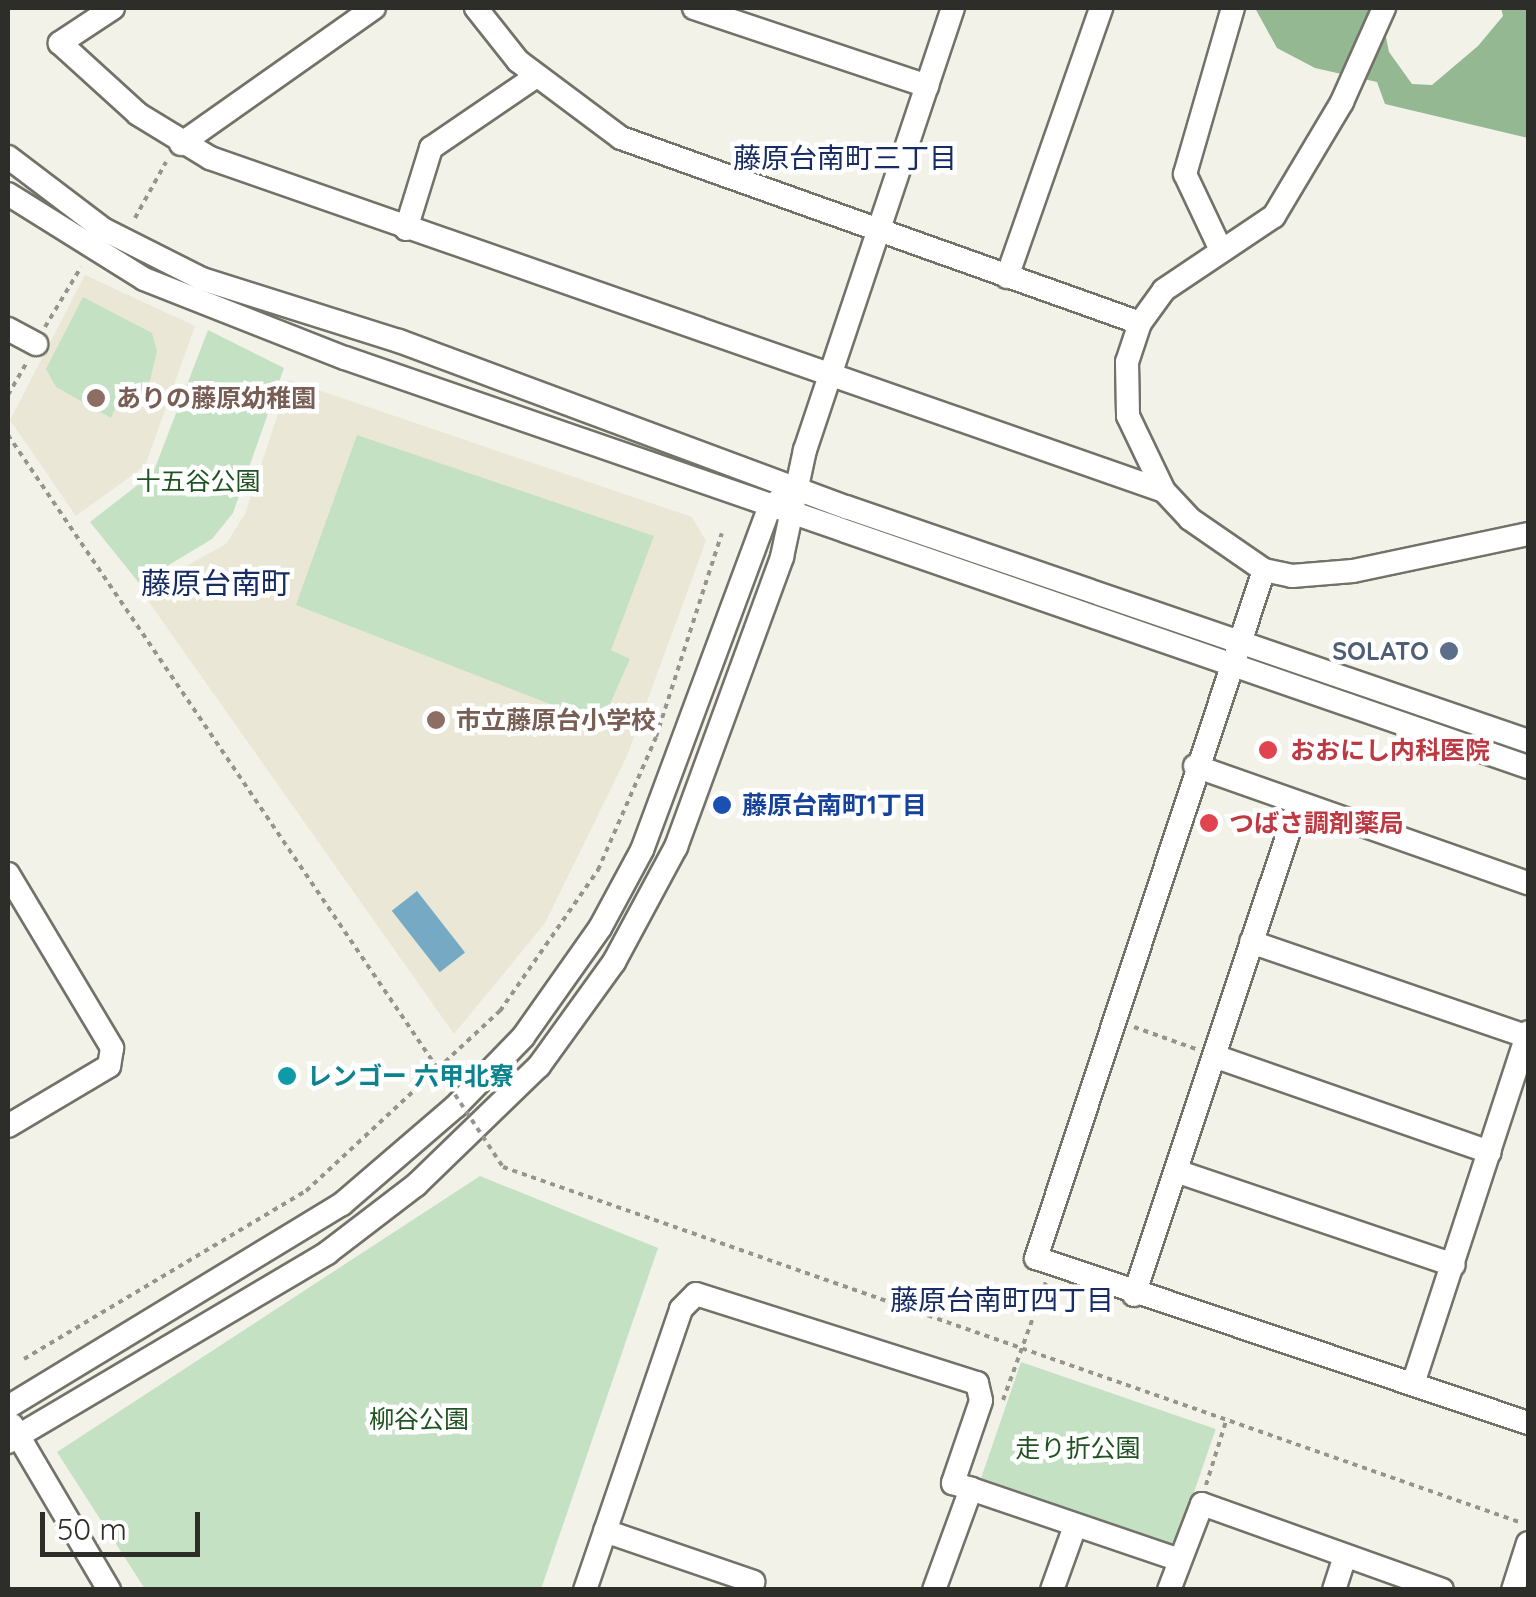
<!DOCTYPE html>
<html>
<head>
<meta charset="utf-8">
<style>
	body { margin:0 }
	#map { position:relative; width:1536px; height:1597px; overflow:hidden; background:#f3f2e9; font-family:Quicksand,"Noto Sans JP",sans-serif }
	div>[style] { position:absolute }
	.built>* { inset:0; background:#eae7d6 }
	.green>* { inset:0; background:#c4e2c3; transform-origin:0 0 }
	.forest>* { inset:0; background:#93b892 }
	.water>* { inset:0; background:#76aac4; transform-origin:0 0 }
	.path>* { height:4px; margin-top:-2px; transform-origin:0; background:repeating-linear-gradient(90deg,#95958e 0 5px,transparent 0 10px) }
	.roads { filter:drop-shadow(2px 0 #737269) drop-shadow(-2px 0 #737269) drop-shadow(0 2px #737269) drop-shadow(0 -2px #737269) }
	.minor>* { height:22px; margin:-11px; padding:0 11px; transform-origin:11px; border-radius:11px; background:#fff }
	.path-bridge>* { height:4px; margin-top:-2px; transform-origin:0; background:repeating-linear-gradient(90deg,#95958e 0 5px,transparent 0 10px) }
	.dots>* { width:28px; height:28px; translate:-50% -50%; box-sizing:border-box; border:5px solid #fff; border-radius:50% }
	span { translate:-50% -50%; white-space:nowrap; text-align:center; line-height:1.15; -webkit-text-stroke:9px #fff; paint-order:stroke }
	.education-label { font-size:25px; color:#785e54; font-weight:700 }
	.left { translate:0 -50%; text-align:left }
	.park-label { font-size:25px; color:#1f5321 }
	.service-label { font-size:25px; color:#4e5e75; font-weight:700 }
	.right { translate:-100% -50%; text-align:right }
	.health-label { font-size:25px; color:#be3a42; font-weight:700 }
	.transit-label { font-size:25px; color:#164399; font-weight:700 }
	.culture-label { font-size:25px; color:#0d838f; font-weight:700 }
	.neighbourhood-label { font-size:28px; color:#172c63 }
	.quarter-label { font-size:30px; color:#172c63 }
	.frame { position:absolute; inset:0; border:10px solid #2d2d29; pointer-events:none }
	.scale { position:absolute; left:40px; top:1512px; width:160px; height:45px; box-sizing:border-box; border:5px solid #2d2d29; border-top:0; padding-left:12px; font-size:30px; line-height:35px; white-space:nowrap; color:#2d2d29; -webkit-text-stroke:8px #fff; paint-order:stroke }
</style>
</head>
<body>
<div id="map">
	<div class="built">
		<div style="clip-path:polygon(85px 275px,195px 326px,145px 466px,76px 516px,10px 420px)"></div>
		<div style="clip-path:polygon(289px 380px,692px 517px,706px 541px,627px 756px,545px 923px,454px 1034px,141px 591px,226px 544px,245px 514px)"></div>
	</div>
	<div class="green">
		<div style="clip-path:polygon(83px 297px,152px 333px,157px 351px,150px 381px,139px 397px,122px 392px,111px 418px,56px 387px,46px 369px)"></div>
		<div style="clip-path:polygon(208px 330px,284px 368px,233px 513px,212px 539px,139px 583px,90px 522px,153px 473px)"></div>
		<div style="clip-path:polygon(357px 435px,654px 536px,611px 650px,630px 659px,601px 724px,296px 605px)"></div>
		<div style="clip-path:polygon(480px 1176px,658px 1248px,541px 1589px,145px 1589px,57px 1452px)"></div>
		<div style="left:1021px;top:1362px;width:206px;height:126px;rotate:19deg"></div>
	</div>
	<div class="forest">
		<div style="clip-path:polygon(1255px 8px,1395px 8px,1384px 27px,1389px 52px,1412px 84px,1432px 85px,1478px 46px,1503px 16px,1501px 8px,1528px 8px,1528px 138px,1385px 104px,1377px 82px,1315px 68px,1277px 48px)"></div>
	</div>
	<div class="water">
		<div style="left:417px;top:891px;width:78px;height:32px;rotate:52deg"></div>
	</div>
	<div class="path">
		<div style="left:135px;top:218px;width:64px;rotate:-61deg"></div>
		<div style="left:45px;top:327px;width:70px;rotate:-59deg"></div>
		<div style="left:8px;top:395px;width:38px;rotate:-60deg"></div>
		<div style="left:8px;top:435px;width:777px;rotate:55.86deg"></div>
		<div style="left:1134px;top:1027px;width:66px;rotate:19.5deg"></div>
		<div style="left:503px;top:1167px;width:1076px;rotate:19.26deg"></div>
		<div style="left:24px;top:1359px;width:328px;rotate:-30.8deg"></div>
		<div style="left:306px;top:1191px;width:265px;rotate:-42.9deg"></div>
		<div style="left:500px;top:1011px;width:172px;rotate:-55.2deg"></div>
		<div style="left:598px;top:870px;width:145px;rotate:-66.4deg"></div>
		<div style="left:656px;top:737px;width:214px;rotate:-72.1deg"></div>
		<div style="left:1003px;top:1400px;width:126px;rotate:-70deg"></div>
		<div style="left:1206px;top:1485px;width:70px;rotate:-72.6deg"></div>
	</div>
	<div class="roads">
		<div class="minor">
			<div style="left:113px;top:8px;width:64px;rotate:146.6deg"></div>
			<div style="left:60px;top:43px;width:105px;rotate:42.3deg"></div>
			<div style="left:138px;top:114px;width:84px;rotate:31.4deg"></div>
			<div style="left:210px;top:158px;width:1010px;rotate:19.24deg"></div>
			<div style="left:476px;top:8px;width:68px;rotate:51.6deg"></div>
			<div style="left:518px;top:61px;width:129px;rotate:36.8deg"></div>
			<div style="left:621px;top:138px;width:551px;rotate:19.62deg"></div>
			<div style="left:694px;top:8px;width:246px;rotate:18.5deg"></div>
			<div style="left:1384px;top:8px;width:103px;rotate:114.1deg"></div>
			<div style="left:1342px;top:102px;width:133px;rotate:120.8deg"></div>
			<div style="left:1274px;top:216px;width:133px;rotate:146.1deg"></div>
			<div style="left:1164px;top:290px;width:41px;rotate:126deg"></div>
			<div style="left:1140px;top:323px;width:41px;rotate:108.4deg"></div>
			<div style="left:1127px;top:362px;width:54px;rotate:88.9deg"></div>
			<div style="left:1128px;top:416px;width:83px;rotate:64.4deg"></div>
			<div style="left:1164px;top:491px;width:38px;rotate:47deg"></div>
			<div style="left:1190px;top:519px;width:90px;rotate:34.6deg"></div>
			<div style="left:1264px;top:570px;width:29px;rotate:12deg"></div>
			<div style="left:1292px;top:576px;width:61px;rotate:-4.7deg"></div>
			<div style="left:1353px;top:571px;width:179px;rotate:-11.9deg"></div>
			<div style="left:181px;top:144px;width:236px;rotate:-35.2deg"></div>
			<div style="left:8px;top:157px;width:119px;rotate:37.2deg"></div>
			<div style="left:103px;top:229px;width:111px;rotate:26.8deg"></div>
			<div style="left:202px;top:279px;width:207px;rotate:17.5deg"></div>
			<div style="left:399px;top:341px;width:477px;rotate:20.4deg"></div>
			<div style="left:846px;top:507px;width:721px;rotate:18.94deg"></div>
			<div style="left:8px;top:194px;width:160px;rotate:32deg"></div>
			<div style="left:144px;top:279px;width:216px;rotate:21.5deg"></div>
			<div style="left:345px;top:358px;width:1252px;rotate:19.07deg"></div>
			<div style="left:406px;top:229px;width:85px;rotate:-72.8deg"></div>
			<div style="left:431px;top:148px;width:126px;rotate:-34.3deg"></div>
			<div style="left:1220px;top:248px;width:82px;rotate:-115.3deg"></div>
			<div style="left:1185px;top:174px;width:173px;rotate:-73.9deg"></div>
			<div style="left:1007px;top:277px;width:285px;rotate:-70.7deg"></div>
			<div style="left:8px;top:329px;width:32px;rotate:28deg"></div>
			<div style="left:1264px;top:570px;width:725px;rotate:108.33deg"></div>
			<div style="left:1036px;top:1258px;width:519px;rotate:18.54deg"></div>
			<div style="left:1195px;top:766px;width:353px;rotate:19.4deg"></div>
			<div style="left:8px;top:874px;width:203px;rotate:59.1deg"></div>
			<div style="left:112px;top:1048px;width:18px;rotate:99deg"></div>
			<div style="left:109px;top:1066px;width:117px;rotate:149.3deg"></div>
			<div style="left:1251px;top:942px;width:293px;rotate:18.9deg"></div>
			<div style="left:1214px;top:1056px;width:292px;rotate:19.2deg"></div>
			<div style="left:1176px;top:1171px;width:293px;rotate:18.7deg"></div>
			<div style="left:1134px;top:1295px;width:518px;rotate:-71.53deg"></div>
			<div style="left:1413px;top:1384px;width:370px;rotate:-71.9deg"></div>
			<div style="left:8px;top:1407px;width:391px;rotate:-31.3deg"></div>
			<div style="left:342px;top:1204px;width:150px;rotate:-40.7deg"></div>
			<div style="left:456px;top:1106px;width:96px;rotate:-45.8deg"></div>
			<div style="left:523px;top:1037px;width:133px;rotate:-54.8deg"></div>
			<div style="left:600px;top:928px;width:89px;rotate:-61.7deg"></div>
			<div style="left:642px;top:850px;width:365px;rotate:-69.6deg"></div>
			<div style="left:769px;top:508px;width:13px;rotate:-39deg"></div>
			<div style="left:12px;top:1425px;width:191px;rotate:59.5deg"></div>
			<div style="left:8px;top:1442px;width:371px;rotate:-30.6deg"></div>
			<div style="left:327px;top:1253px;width:112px;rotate:-37.4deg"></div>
			<div style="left:416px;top:1185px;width:171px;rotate:-44.1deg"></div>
			<div style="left:539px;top:1066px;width:128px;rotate:-54.2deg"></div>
			<div style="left:614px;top:962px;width:131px;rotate:-61.7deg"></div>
			<div style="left:676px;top:847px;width:309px;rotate:-69.9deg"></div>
			<div style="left:782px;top:557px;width:109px;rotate:-77.9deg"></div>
			<div style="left:805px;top:450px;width:466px;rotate:-71.5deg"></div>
			<div style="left:605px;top:1531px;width:157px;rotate:18.9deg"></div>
			<div style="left:585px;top:1590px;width:297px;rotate:-71.1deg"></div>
			<div style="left:681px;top:1309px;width:21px;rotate:-45deg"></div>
			<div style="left:696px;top:1294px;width:295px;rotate:17.6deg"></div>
			<div style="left:977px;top:1383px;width:18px;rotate:77deg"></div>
			<div style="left:981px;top:1401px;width:87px;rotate:108.9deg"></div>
			<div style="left:953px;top:1483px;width:19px;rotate:18deg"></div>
			<div style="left:934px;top:1590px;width:108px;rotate:-69.9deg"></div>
			<div style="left:971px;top:1489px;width:220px;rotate:18.8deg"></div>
			<div style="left:1052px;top:1590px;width:68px;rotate:-70.2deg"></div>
			<div style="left:1169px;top:1590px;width:92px;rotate:-69deg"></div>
			<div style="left:1202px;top:1504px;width:255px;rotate:19.7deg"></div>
			<div style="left:1334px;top:1590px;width:35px;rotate:-72deg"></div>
			<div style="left:1513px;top:1590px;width:49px;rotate:-72.3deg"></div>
		</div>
	</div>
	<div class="path-bridge">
		<div style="left:444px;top:1078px;width:107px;rotate:56.5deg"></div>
	</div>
	<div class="dots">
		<div style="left:96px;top:398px;background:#8d6e63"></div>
		<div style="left:1449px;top:651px;background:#5c6f8a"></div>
		<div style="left:436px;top:720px;background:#8d6e63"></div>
		<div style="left:1268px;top:750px;background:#e0444e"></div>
		<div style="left:722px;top:805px;background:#1a4fb4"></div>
		<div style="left:1209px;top:823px;background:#e0444e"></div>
		<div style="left:287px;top:1076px;background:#0f9aa8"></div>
	</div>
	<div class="education-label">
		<span class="left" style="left:116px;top:398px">ありの藤原幼稚園</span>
		<span class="left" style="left:456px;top:720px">市立藤原台小学校</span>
	</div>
	<div class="park-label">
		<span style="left:198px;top:481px">十五谷公園</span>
		<span style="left:419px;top:1419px">柳谷公園</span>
		<span style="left:1078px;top:1448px">走り折公園</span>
	</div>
	<div class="service-label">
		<span class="right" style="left:1429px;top:651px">SOLATO</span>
	</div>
	<div class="health-label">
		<span class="left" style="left:1290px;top:750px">おおにし内科医院</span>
		<span class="left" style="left:1229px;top:823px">つばさ調剤薬局</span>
	</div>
	<div class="transit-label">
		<span class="left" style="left:742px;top:805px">藤原台南町1丁目</span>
	</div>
	<div class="culture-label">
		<span class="left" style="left:307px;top:1076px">レンゴー 六甲北寮</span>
	</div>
	<div class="neighbourhood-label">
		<span style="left:845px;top:158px">藤原台南町三丁目</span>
		<span style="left:1002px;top:1300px">藤原台南町四丁目</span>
	</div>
	<div class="quarter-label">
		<span style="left:216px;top:583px">藤原台南町</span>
	</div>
	<div class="frame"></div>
	<div class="scale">50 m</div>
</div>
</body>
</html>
